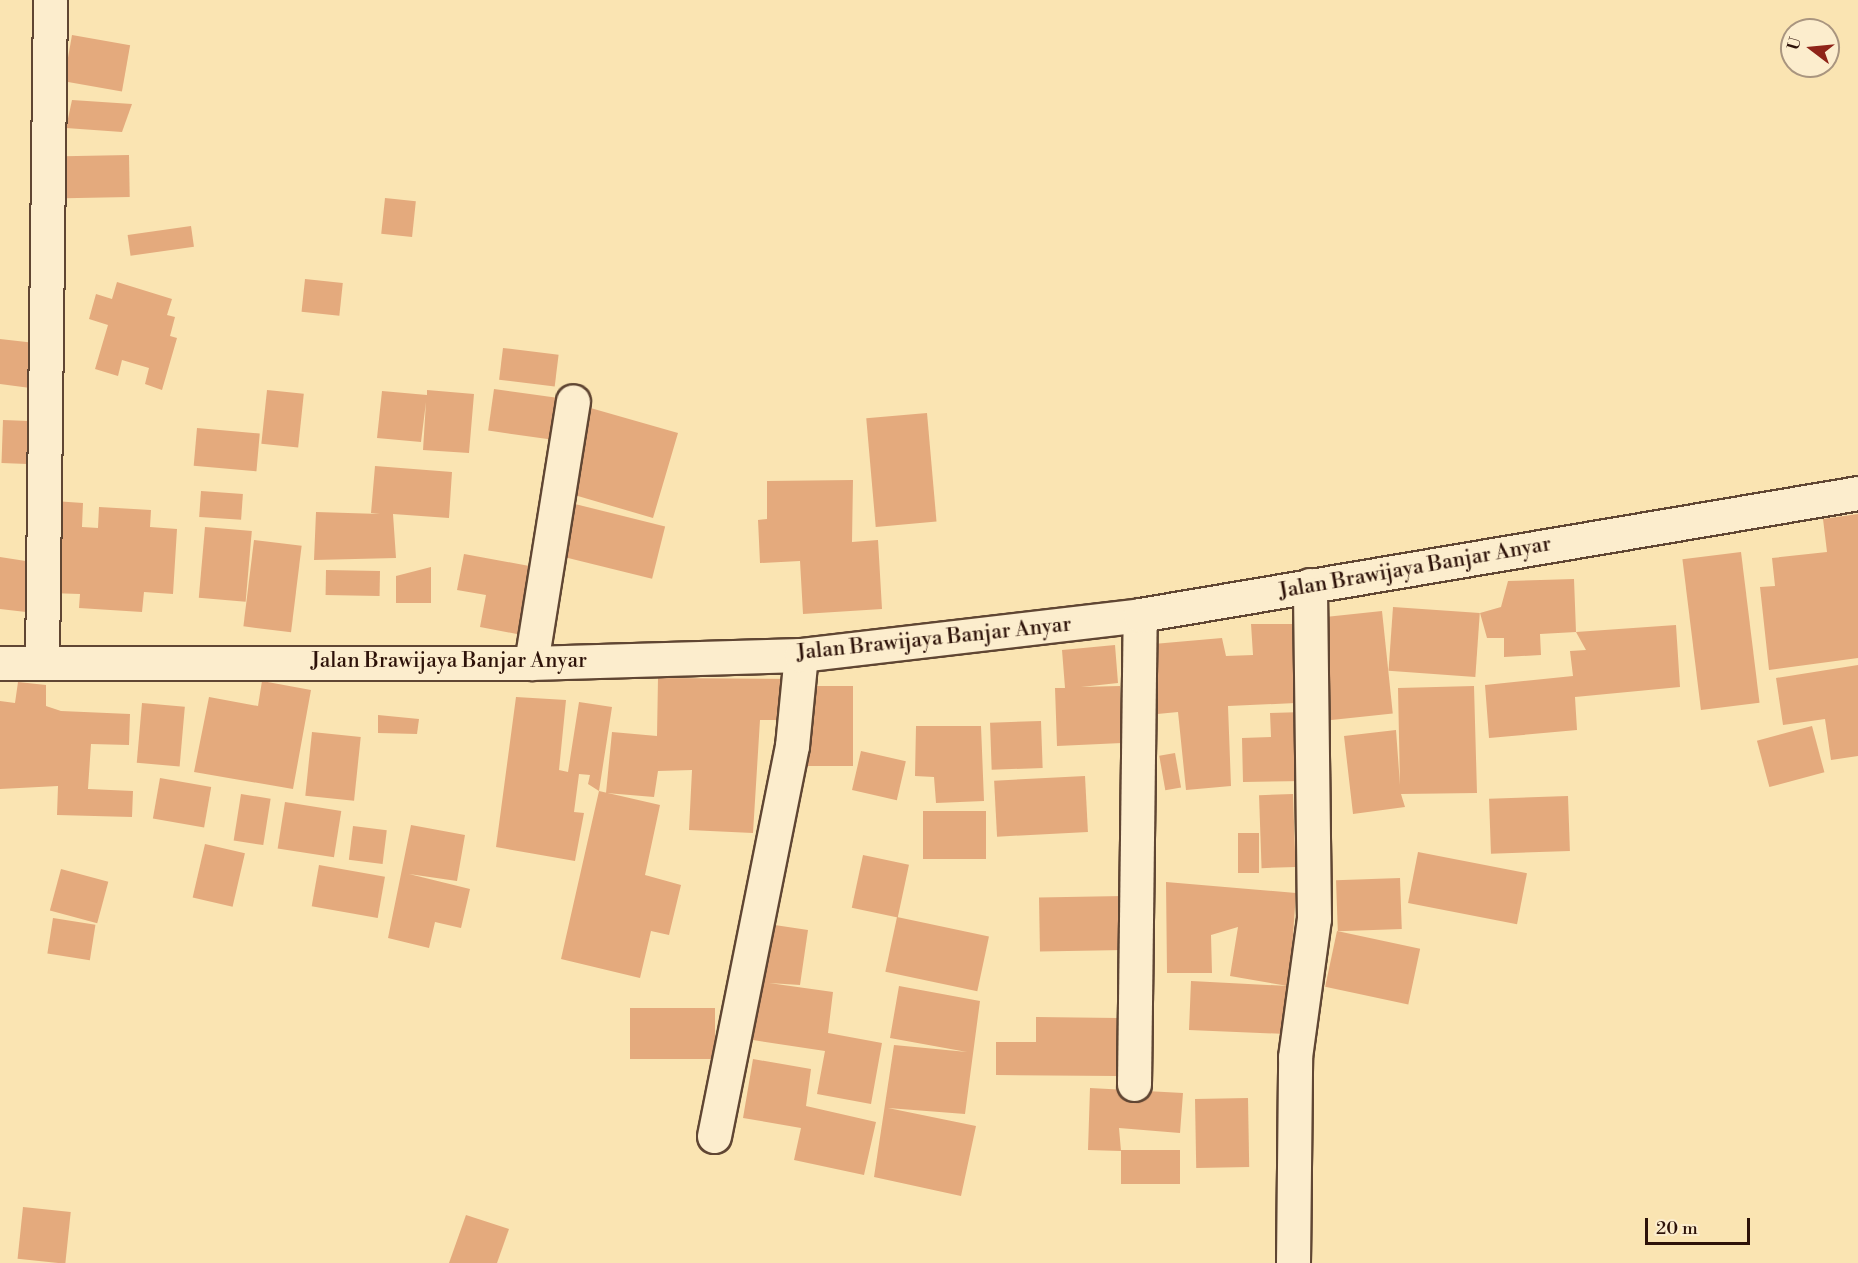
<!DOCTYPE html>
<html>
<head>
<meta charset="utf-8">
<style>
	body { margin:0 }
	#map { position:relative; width:1858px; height:1263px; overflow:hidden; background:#fae4b2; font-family:"Libre Bodoni",serif }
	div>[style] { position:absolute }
	.building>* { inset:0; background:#e4aa7d; transform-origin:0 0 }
	.roads { filter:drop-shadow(2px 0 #604633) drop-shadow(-2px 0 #604633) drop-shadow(0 2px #604633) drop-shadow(0 -2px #604633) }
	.street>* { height:33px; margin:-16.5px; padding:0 16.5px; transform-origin:16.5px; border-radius:16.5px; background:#fcedcd }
	.secondary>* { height:33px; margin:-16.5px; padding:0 16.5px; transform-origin:16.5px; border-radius:16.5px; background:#fcedcd }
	span { translate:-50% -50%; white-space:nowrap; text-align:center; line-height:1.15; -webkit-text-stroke:4.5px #fcedcd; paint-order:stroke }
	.street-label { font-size:21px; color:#2d1209 }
	.north { position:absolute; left:1780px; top:18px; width:60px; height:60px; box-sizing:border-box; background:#fcedcd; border:2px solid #a9957f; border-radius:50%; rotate:286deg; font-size:16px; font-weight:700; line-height:24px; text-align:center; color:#2d1209 }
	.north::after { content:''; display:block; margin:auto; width:21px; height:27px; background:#8f2418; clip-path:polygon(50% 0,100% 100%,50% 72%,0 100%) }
	.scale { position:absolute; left:1645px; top:1218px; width:105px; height:27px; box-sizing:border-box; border:3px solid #2d1209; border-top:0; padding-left:8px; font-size:18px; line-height:21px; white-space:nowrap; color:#2d1209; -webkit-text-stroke:4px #fcedcd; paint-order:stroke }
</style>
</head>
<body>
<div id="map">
	<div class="building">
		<div style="left:72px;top:35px;width:59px;height:47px;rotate:10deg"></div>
		<div style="clip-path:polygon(72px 100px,132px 104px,122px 132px,66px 128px)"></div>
		<div style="left:129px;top:155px;width:42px;height:65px;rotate:89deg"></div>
		<div style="left:385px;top:198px;width:31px;height:36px;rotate:6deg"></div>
		<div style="left:191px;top:226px;width:21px;height:64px;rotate:82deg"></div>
		<div style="left:305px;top:279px;width:38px;height:33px;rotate:6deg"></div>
		<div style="clip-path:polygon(117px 282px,172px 299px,167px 315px,175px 317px,170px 336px,177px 338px,162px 390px,145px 384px,149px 368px,122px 360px,118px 376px,95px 369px,108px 325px,89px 319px,96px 294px,112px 299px)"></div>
		<div style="clip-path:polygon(0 339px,44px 344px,38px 389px,0 384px)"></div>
		<div style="left:503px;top:348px;width:56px;height:32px;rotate:7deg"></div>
		<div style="left:494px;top:389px;width:69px;height:42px;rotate:8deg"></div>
		<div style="left:267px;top:390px;width:37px;height:54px;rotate:6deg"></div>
		<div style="clip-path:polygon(427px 390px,474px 394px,469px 453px,423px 450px,426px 402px,421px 442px,377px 438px,382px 391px,427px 395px)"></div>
		<div style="clip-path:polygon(580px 405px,678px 433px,653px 518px,571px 494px,579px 467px,564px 462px)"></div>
		<div style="left:927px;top:413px;width:109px;height:61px;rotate:85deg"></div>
		<div style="left:3px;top:420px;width:26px;height:43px;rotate:2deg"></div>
		<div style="left:197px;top:428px;width:63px;height:38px;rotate:5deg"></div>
		<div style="clip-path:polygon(375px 466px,452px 472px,449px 518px,393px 514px,396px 558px,314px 560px,316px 512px,380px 514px,371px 513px)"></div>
		<div style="clip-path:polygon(853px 480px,852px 542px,878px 540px,882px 609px,803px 614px,800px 561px,760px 563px,758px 520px,767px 519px,767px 481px)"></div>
		<div style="left:201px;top:491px;width:42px;height:26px;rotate:4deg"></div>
		<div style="clip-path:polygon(54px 501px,83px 503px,82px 527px,98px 528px,99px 507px,151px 510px,150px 527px,177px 529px,173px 594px,144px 592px,142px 612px,79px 608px,80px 594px,49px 593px)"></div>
		<div style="left:571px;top:503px;width:97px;height:54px;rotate:14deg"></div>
		<div style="clip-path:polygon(1858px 514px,1858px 658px,1769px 670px,1760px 587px,1775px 586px,1772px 558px,1827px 552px,1823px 519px)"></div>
		<div style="left:205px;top:527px;width:47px;height:71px;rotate:5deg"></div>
		<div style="left:254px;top:540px;width:48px;height:87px;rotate:7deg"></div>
		<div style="left:1741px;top:552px;width:152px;height:59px;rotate:83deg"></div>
		<div style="clip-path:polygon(464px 554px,540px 568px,527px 636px,480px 627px,486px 595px,457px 590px)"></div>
		<div style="clip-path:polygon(0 557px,32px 562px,26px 612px,0 609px)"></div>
		<div style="clip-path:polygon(431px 567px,431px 603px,396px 603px,396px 576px)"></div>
		<div style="left:326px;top:570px;width:54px;height:25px;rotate:1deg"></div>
		<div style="clip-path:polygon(1574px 579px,1576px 632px,1540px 634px,1541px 655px,1504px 657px,1504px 638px,1487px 638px,1480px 613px,1501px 607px,1508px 581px)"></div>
		<div style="left:1393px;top:607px;width:87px;height:64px;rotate:4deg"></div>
		<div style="left:1382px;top:611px;width:103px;height:64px;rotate:84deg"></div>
		<div style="clip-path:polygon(1251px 624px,1294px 624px,1296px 703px,1228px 706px,1231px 786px,1186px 790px,1178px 712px,1147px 715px,1142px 645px,1222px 638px,1226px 656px,1253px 655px)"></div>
		<div style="clip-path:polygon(1676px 625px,1680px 687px,1575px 697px,1577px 730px,1489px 738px,1485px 685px,1573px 676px,1570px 651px,1586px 650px,1576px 632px)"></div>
		<div style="clip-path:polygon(1115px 645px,1118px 683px,1081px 687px,1120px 686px,1122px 743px,1057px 746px,1055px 688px,1065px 688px,1062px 650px)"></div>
		<div style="clip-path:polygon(1858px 665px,1858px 756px,1831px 760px,1825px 719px,1783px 725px,1776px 678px)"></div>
		<div style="clip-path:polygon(658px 678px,797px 679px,787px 720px,760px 720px,753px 833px,689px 830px,692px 770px,658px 771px,654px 797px,606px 793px,612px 732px,657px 736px)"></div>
		<div style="clip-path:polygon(262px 681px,311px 690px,293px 789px,194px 772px,209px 697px,258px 706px)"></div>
		<div style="clip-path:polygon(18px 682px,46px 685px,46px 706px,61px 711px,130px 714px,129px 745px,91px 744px,88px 789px,133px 791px,132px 817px,57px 815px,58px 786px,0 789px,0 701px,15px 703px)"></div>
		<div style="left:853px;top:686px;width:80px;height:45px;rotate:90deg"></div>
		<div style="clip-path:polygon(1474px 686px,1477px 793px,1401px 794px,1405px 807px,1353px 814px,1344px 736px,1396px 730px,1400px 785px,1398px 688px)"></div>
		<div style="clip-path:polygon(516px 697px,566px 700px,559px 770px,568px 772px,579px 702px,612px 707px,599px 791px,660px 805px,645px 875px,681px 885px,669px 935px,651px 931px,640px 978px,561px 959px,599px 791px,588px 784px,590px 775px,579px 774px,574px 812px,584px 813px,575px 861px,496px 847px)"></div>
		<div style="left:142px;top:703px;width:43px;height:60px;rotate:5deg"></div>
		<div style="clip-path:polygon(1304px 712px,1305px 781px,1243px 782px,1242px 738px,1271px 737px,1270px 713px)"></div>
		<div style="clip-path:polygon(378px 715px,419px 719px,417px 734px,378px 733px)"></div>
		<div style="left:1041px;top:721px;width:47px;height:51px;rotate:88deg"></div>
		<div style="clip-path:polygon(916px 726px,981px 726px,984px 801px,936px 803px,934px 777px,915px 776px)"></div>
		<div style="left:1812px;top:726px;width:48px;height:57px;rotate:75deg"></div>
		<div style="left:312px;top:732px;width:49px;height:64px;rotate:6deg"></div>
		<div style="left:861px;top:751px;width:46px;height:40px;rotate:13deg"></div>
		<div style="left:1175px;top:753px;width:35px;height:16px;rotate:80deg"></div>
		<div style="left:1085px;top:776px;width:56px;height:91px;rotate:87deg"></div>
		<div style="left:160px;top:778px;width:52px;height:41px;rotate:10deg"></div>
		<div style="left:241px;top:794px;width:30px;height:47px;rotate:9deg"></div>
		<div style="left:1293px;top:794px;width:73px;height:34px;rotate:88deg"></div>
		<div style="left:1568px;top:796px;width:55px;height:79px;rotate:88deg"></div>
		<div style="left:285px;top:802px;width:57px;height:47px;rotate:9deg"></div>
		<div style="left:923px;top:811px;width:63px;height:48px"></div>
		<div style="clip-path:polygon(411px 825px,465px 835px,457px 881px,409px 874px,470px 889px,461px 928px,435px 922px,429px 948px,388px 938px)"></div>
		<div style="left:353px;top:826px;width:34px;height:34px;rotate:7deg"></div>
		<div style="left:1238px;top:833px;width:21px;height:40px"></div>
		<div style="left:205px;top:844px;width:41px;height:55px;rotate:13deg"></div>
		<div style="left:1418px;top:852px;width:111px;height:52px;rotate:11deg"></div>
		<div style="left:863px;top:855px;width:47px;height:54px;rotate:12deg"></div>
		<div style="left:319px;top:865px;width:67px;height:42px;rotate:10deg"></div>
		<div style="left:61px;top:869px;width:49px;height:43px;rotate:15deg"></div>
		<div style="left:1400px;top:878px;width:51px;height:64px;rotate:88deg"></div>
		<div style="clip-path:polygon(1166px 882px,1296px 893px,1286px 1034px,1189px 1030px,1191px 981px,1288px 986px,1230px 976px,1238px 927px,1211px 935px,1212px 973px,1167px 973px)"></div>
		<div style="left:1123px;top:896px;width:54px;height:84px;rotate:89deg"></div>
		<div style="left:897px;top:917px;width:94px;height:56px;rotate:12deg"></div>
		<div style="left:53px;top:918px;width:43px;height:36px;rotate:9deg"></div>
		<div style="clip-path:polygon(768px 924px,808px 930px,800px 985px,769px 983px,833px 992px,828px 1033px,882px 1043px,871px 1104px,817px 1094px,825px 1051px,753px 1040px)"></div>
		<div style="left:1337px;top:931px;width:85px;height:57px;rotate:12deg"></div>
		<div style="clip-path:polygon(899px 986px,980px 1001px,965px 1114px,888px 1108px,976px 1126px,961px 1196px,874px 1177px,894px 1045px,967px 1052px,890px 1038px)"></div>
		<div style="left:630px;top:1008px;width:85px;height:51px"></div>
		<div style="clip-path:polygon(1036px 1017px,1118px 1018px,1117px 1076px,996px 1075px,996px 1042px,1036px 1042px)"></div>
		<div style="clip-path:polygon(753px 1059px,811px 1069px,806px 1106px,876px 1122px,864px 1175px,794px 1160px,801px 1128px,743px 1118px)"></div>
		<div style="clip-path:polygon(1090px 1088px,1183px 1093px,1180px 1133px,1119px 1128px,1121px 1151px,1088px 1150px)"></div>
		<div style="left:1248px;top:1098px;width:69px;height:53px;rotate:89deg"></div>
		<div style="left:1180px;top:1150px;width:34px;height:59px;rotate:90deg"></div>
		<div style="left:23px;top:1207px;width:48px;height:52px;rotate:6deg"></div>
		<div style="clip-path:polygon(466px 1215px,509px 1229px,497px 1263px,449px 1263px)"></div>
	</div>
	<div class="roads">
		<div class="street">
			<div style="left:42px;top:662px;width:662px;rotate:-89.31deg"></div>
			<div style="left:531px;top:663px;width:265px;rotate:-80.9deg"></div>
			<div style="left:1134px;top:1084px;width:469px;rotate:-89.3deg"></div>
			<div style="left:714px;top:1136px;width:398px;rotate:-78.7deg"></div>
			<div style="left:792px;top:746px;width:91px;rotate:-84.4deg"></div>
			<div style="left:1293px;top:1263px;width:206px;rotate:-89.4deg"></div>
			<div style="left:1295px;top:1057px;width:139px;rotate:-82.2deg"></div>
			<div style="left:1314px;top:919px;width:334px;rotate:-90.7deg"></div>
		</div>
		<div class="secondary">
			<div style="left:0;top:663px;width:531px"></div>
			<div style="left:531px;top:663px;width:270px;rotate:-1.7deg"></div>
			<div style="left:801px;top:655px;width:341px;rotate:-6.7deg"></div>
			<div style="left:1140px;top:615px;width:728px;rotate:-9.64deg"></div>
		</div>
	</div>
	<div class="street-label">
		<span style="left:1415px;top:568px;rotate:-10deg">Jalan Brawijaya Banjar Anyar</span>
		<span style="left:934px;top:639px;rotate:-6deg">Jalan Brawijaya Banjar Anyar</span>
		<span style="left:449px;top:661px">Jalan Brawijaya Banjar Anyar</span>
	</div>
	<div class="north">U</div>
	<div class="scale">20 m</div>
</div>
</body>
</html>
